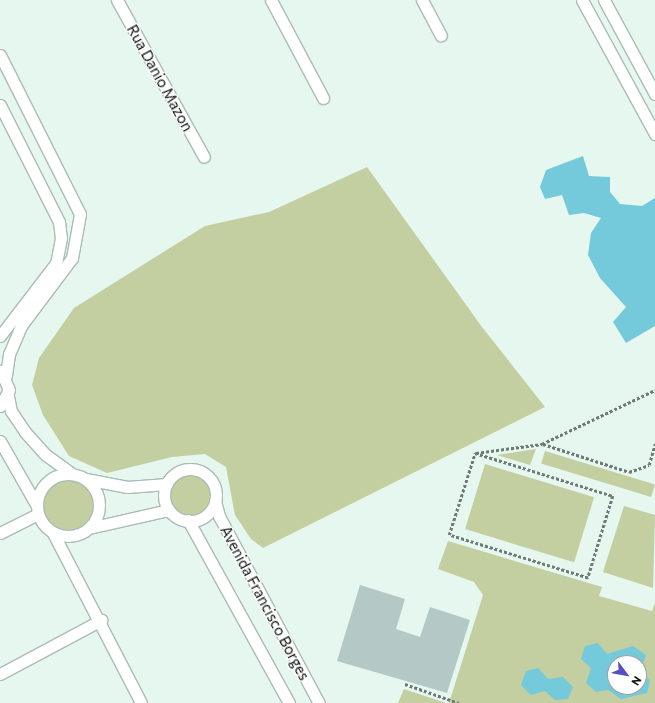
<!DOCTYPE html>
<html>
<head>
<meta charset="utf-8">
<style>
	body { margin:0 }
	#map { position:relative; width:655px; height:703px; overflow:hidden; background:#e5f7ee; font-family:Commissioner,sans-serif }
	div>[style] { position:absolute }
	.green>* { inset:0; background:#c3cea1; transform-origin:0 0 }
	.round { border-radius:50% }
	.water>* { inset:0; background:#74cadb }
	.building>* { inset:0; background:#b4c8c6 }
	.path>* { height:2.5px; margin-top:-1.25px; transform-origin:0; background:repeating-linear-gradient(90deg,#6f7a75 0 3px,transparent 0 5px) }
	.roads { filter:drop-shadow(1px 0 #abbcb4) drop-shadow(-1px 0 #abbcb4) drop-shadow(0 1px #abbcb4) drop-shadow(0 -1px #abbcb4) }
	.minor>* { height:11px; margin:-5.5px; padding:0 5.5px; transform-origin:5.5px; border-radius:5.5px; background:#fff }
	.minor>.ring { margin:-5.5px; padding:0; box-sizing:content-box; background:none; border:11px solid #fff; border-radius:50% }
	span { translate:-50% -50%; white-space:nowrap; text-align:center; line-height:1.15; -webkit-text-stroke:3px #fff; paint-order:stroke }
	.street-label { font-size:15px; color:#0e1411 }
	.north { position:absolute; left:607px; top:655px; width:40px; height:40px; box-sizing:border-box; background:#fff; border:1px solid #9fa1a0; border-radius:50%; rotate:122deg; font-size:11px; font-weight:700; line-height:16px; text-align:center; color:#0e1411 }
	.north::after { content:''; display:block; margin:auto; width:14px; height:18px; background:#554ec5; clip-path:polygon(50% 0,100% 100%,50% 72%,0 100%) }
</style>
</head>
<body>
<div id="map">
	<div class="green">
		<div style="clip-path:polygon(367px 167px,482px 327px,545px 407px,263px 548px,251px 539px,235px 515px,226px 467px,205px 454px,172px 457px,107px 473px,69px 456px,43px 415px,32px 385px,39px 358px,74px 308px,205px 226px,269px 212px)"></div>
		<div style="clip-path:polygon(536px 449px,530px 465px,497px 455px)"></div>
		<div style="left:545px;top:451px;width:115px;height:13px;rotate:17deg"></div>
		<div style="left:485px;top:464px;width:114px;height:68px;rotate:17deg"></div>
		<div class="round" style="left:170px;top:475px;width:40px;height:40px"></div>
		<div class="round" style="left:43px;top:480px;width:50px;height:50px"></div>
		<div style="clip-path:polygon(624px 506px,655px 515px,653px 588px,603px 572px)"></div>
		<div style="clip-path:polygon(evenodd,448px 541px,602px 587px,599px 596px,652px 611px,655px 603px,655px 703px,449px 703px,483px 595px,474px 582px,438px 569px,448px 541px,615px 663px,639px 663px,639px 687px,615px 687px,615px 663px)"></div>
		<div style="clip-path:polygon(404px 689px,446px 703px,398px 703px)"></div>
	</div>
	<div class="water">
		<div style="clip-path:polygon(583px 156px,589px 176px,610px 177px,610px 192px,620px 204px,642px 206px,655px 198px,655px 326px,626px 343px,613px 322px,626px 307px,600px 278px,588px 255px,591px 233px,601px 218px,584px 213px,569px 215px,562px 195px,545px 199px,540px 187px,546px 170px)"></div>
		<div style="clip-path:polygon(evenodd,598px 643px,607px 654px,633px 646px,646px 655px,641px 669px,650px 681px,647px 693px,621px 699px,608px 690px,596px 692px,586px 683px,591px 668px,581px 659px,585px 646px,598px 643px,615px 663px,639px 663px,639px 687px,615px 687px,615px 663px)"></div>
		<div style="clip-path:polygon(538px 668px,548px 679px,563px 677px,573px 687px,568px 699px,555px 700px,545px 691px,531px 695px,521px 685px,526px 671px)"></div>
	</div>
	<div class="building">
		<div style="clip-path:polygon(360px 585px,405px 599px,396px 629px,420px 637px,430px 607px,470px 620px,447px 693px,337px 661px)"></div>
	</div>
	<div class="path">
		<div style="left:543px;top:444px;width:90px;rotate:18deg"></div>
		<div style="left:629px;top:472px;width:21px;rotate:-19deg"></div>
		<div style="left:649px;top:465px;width:22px;rotate:-74deg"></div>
		<div style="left:475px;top:453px;width:145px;rotate:17.3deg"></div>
		<div style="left:613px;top:496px;width:86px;rotate:107deg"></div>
		<div style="left:588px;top:578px;width:145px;rotate:-162.8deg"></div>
		<div style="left:449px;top:535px;width:86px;rotate:-72.4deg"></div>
		<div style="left:476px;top:453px;width:67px;rotate:-7.8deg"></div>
		<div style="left:542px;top:444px;width:125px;rotate:-25.5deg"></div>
		<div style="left:405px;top:684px;width:57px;rotate:19.4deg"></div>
	</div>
	<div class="roads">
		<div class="minor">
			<div style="left:117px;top:0;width:179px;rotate:61deg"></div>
			<div style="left:271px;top:0;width:111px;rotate:62deg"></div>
			<div style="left:422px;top:0;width:40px;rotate:62deg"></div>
			<div style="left:582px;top:0;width:153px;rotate:61.4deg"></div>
			<div style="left:604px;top:0;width:107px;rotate:61.5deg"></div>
			<div style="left:0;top:55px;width:178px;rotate:63.3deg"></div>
			<div style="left:80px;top:214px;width:45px;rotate:100.3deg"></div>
			<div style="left:72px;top:258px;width:85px;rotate:126.9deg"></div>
			<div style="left:21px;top:326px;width:30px;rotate:113deg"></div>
			<div style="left:9px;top:354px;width:22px;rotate:98deg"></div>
			<div style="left:0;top:105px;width:131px;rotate:63.2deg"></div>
			<div style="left:59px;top:222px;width:16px;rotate:83deg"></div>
			<div style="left:61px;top:238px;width:25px;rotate:101deg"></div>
			<div style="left:56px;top:263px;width:92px;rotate:127.5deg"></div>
			<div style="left:8px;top:396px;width:15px;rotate:79deg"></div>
			<div style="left:11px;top:411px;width:25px;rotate:56deg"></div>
			<div style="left:25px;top:432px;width:31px;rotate:48deg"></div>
			<div style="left:46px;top:455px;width:31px;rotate:36deg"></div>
			<div style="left:0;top:406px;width:18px;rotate:-61deg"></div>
			<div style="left:9px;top:390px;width:21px;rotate:-113deg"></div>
			<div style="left:0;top:441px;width:73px;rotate:60.3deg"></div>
			<div class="ring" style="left:164px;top:469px;width:41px;height:41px"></div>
			<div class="ring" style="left:37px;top:474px;width:51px;height:51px"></div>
			<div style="left:86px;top:479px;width:42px;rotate:11deg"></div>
			<div style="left:127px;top:487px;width:40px;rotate:-4.3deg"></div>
			<div style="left:215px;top:501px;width:16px;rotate:75deg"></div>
			<div style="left:219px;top:516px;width:212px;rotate:61.9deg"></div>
			<div style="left:188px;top:520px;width:209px;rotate:61.1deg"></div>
			<div style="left:89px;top:528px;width:82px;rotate:-12.7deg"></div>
			<div style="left:0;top:533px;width:42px;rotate:-26.6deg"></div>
			<div style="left:53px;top:533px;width:191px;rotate:62.6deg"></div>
			<div style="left:0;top:674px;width:115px;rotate:-28.1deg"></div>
		</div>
	</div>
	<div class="street-label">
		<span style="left:160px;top:78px;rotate:61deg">Rua Danio Mazon</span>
		<span style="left:265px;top:603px;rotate:62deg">Avenida Francisco Borges</span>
	</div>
	<div class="north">N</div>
</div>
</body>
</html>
